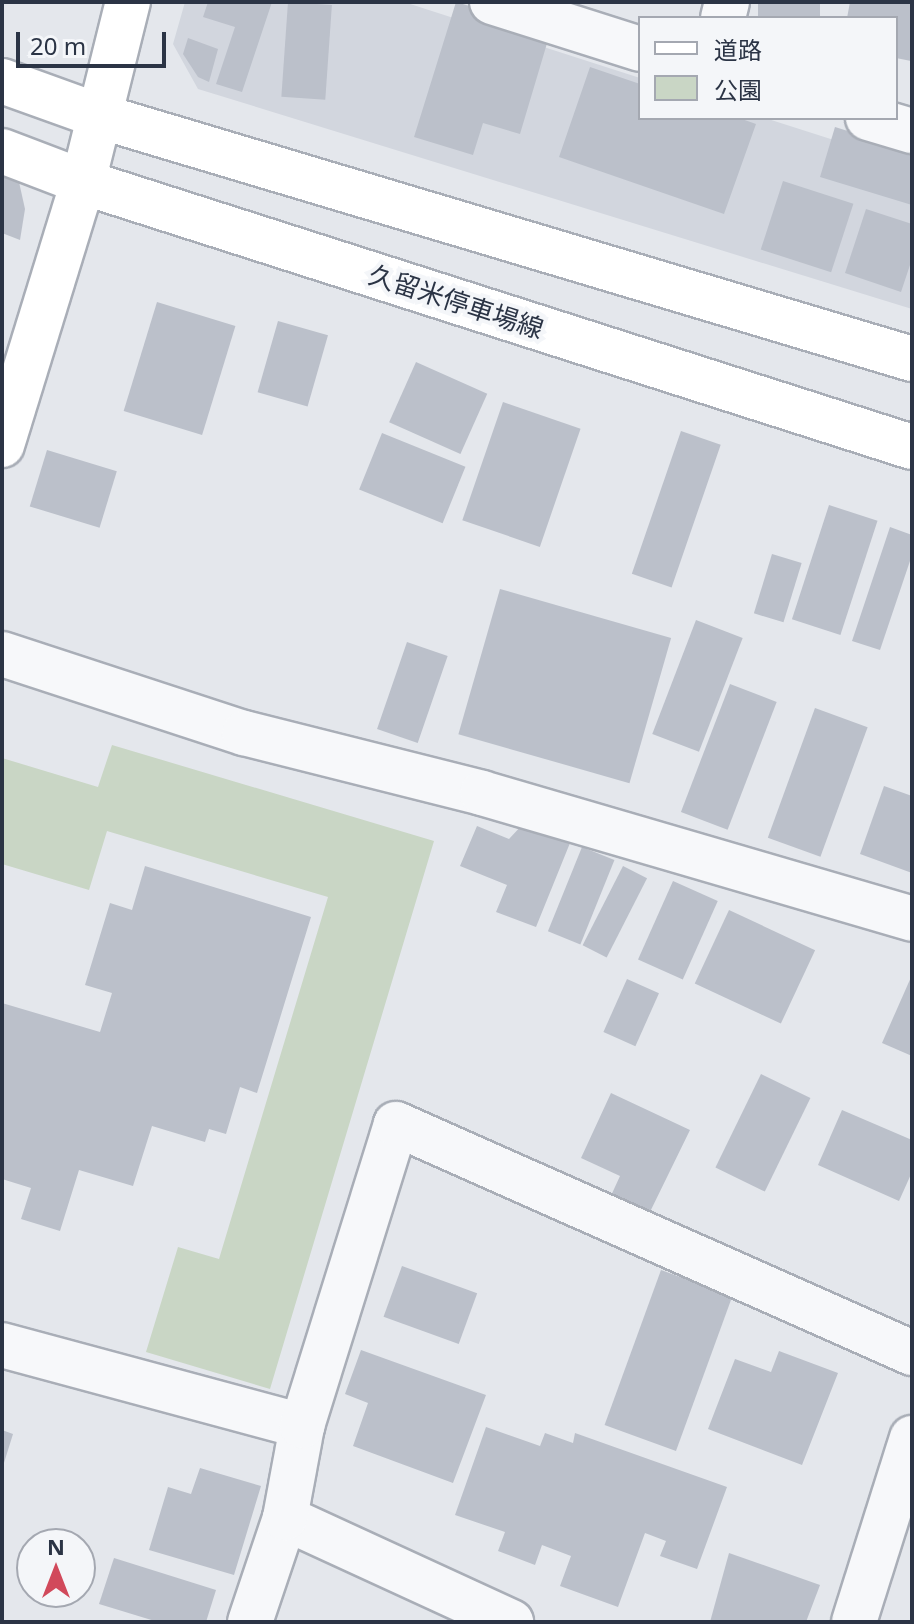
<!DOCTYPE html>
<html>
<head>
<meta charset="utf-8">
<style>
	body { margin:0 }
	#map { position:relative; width:914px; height:1624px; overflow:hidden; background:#e4e7ec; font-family:"Noto Sans","Noto Sans JP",sans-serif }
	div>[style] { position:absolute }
	.built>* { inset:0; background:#d2d6de }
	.green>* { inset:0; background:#c9d6c5 }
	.building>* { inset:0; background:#bbc0ca; transform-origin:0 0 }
	.roads { filter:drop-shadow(2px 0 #a9aeb7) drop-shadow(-2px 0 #a9aeb7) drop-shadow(0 2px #a9aeb7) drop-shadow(0 -2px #a9aeb7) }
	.street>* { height:44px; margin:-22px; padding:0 22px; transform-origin:22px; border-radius:22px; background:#f7f8fa }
	.secondary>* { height:44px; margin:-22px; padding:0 22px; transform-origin:22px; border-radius:22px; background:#fff }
	.primary>* { height:44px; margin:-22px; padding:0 22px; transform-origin:22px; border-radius:22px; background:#fff }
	span { translate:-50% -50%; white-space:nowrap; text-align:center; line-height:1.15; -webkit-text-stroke:8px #f4f6f9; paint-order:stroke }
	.street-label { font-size:26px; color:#2b3445 }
	.frame { position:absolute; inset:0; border:4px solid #2b3445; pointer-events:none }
	.legend { position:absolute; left:638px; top:16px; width:260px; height:104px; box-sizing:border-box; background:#f4f6f9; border:2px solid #a4a8b1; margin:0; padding:10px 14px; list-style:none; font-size:24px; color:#2b3445 }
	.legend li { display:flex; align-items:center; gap:16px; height:40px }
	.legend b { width:40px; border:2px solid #a4a8b1 }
	.north { position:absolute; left:16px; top:1528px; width:80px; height:80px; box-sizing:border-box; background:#f4f6f9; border:2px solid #a4a8b1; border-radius:50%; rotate:0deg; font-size:22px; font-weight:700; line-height:32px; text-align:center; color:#2b3445 }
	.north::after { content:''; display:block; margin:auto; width:28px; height:36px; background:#d1495b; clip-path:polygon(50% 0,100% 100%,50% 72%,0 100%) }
	.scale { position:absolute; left:16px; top:32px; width:150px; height:36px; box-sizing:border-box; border:4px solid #2b3445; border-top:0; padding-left:10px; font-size:24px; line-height:28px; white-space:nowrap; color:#2b3445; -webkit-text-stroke:6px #f4f6f9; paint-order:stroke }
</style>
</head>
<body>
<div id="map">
	<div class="built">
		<div style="clip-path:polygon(185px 2px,404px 2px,640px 78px,640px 118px,765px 118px,912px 165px,912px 309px,198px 89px,173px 44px)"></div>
	</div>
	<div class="green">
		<div style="clip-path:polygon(112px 745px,434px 841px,270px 1389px,146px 1352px,178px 1247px,219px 1259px,328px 897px,107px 831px,89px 890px,2px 864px,2px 758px,98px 787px)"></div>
	</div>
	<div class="building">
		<div style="clip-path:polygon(208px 2px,272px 2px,242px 92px,216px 84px,235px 27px,203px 17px)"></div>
		<div style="left:288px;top:2px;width:44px;height:95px;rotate:4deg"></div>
		<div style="clip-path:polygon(456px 2px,551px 30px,520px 134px,483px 123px,473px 155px,414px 137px)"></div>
		<div style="left:758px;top:2px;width:62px;height:16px"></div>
		<div style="clip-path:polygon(850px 2px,912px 2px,911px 61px,896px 58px,896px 18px,847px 18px)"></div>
		<div style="clip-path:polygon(188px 38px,218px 49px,209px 82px,198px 77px,183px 54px)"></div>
		<div style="clip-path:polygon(590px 67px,640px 84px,640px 118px,739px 118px,756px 124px,724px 214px,559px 157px)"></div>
		<div style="clip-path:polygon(835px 127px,912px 151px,912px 205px,820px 177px)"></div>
		<div style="clip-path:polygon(2px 175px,19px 182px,25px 209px,20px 240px,2px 233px)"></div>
		<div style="left:783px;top:181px;width:74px;height:72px;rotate:18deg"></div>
		<div style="clip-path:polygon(866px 209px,912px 224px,912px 259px,901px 292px,845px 273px)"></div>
		<div style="left:157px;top:302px;width:82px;height:114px;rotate:17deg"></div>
		<div style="left:278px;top:321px;width:52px;height:74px;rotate:16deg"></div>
		<div style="left:416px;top:362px;width:78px;height:66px;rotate:24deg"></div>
		<div style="left:503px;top:402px;width:82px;height:125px;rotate:19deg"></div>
		<div style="left:681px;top:431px;width:42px;height:151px;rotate:19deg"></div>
		<div style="left:382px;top:433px;width:90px;height:61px;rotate:22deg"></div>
		<div style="left:47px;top:450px;width:73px;height:59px;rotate:17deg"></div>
		<div style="left:829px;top:505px;width:51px;height:120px;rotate:18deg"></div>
		<div style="clip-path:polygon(890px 527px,912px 535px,912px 555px,880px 650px,852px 641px)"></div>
		<div style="left:772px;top:554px;width:31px;height:62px;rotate:17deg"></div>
		<div style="left:500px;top:589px;width:178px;height:151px;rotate:16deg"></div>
		<div style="left:696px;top:620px;width:50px;height:122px;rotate:21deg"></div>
		<div style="left:407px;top:642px;width:43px;height:92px;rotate:19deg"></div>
		<div style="left:730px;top:684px;width:50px;height:137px;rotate:21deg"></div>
		<div style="left:815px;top:708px;width:56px;height:138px;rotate:20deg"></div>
		<div style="clip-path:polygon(884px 786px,912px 796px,912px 873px,860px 854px)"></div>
		<div style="clip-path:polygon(523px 824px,570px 843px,536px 927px,496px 912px,507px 885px,460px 866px,477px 826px,509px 839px)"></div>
		<div style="left:582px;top:847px;width:35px;height:91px;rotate:22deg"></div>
		<div style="clip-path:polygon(145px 866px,311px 917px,257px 1093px,240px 1087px,226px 1134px,209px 1129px,205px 1142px,152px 1126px,133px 1186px,79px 1170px,60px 1231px,21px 1219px,31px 1188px,2px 1179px,2px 1003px,100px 1032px,112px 993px,85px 985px,110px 903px,132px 910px)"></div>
		<div style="left:623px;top:866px;width:27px;height:89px;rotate:27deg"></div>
		<div style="left:673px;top:881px;width:49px;height:86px;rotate:24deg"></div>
		<div style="left:729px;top:910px;width:95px;height:81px;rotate:25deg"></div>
		<div style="clip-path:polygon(912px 975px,912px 1056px,882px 1043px)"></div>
		<div style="left:627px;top:979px;width:35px;height:58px;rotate:24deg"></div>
		<div style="left:761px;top:1074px;width:55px;height:104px;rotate:26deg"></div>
		<div style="clip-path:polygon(611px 1093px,690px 1130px,647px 1218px,609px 1200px,620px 1176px,581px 1158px)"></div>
		<div style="clip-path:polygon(842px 1110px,912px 1140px,912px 1172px,899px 1201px,818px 1165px)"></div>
		<div style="left:402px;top:1266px;width:80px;height:54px;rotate:20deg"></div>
		<div style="left:661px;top:1270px;width:76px;height:165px;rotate:20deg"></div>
		<div style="clip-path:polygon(361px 1350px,486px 1395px,453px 1483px,353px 1446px,368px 1403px,345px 1394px)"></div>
		<div style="clip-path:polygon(779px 1351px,838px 1373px,802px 1465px,708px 1429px,735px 1359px,771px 1372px)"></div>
		<div style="clip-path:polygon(486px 1427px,540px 1446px,545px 1433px,573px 1443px,575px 1433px,727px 1487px,697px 1569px,660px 1556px,666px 1541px,645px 1533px,618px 1607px,560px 1586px,571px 1556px,542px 1545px,535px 1565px,498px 1551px,505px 1532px,455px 1515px)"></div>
		<div style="clip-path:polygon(2px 1430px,13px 1434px,3px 1466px,2px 1466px)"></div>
		<div style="clip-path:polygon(200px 1468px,261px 1486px,234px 1575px,149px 1550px,168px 1487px,191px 1494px)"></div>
		<div style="clip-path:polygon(729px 1553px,820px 1585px,806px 1622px,710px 1622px)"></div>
		<div style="clip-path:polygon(114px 1558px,216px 1590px,206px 1622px,158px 1622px,99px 1604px)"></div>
	</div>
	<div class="roads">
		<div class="street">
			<div style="left:492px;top:2px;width:155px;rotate:17.6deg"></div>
			<div style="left:723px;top:18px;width:16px;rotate:-76deg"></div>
			<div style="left:868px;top:118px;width:46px;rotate:16.5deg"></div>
			<div style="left:2px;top:654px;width:255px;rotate:18.1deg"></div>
			<div style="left:244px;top:733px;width:245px;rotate:14.1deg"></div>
			<div style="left:482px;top:793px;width:448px;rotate:16.3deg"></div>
			<div style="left:2px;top:1345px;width:311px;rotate:15.1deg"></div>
			<div style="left:285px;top:1518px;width:249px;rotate:24.7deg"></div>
			<div style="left:250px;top:1622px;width:110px;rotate:-71.4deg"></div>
			<div style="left:285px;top:1518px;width:94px;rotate:-79.5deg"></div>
			<div style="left:302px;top:1426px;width:316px;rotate:-72.7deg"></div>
			<div style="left:396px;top:1124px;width:565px;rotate:23.93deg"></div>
			<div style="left:854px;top:1622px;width:193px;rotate:-72.5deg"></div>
		</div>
		<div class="secondary">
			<div style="left:2px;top:445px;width:275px;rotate:-72.9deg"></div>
			<div style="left:83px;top:182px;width:186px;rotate:-76deg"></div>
		</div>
		<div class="primary">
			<div style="left:2px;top:81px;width:103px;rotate:19.8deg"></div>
			<div style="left:99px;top:116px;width:849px;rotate:16.64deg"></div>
			<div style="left:2px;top:151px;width:87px;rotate:20.9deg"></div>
			<div style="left:83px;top:182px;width:870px;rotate:17.73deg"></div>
		</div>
	</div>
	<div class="street-label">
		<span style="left:456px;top:302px;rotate:18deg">久留米停車場線</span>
	</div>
	<div class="frame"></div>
	<ul class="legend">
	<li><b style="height:10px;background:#fff"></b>道路</li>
	<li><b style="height:22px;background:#c9d6c5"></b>公園</li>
	</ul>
	<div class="north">N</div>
	<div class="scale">20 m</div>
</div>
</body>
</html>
